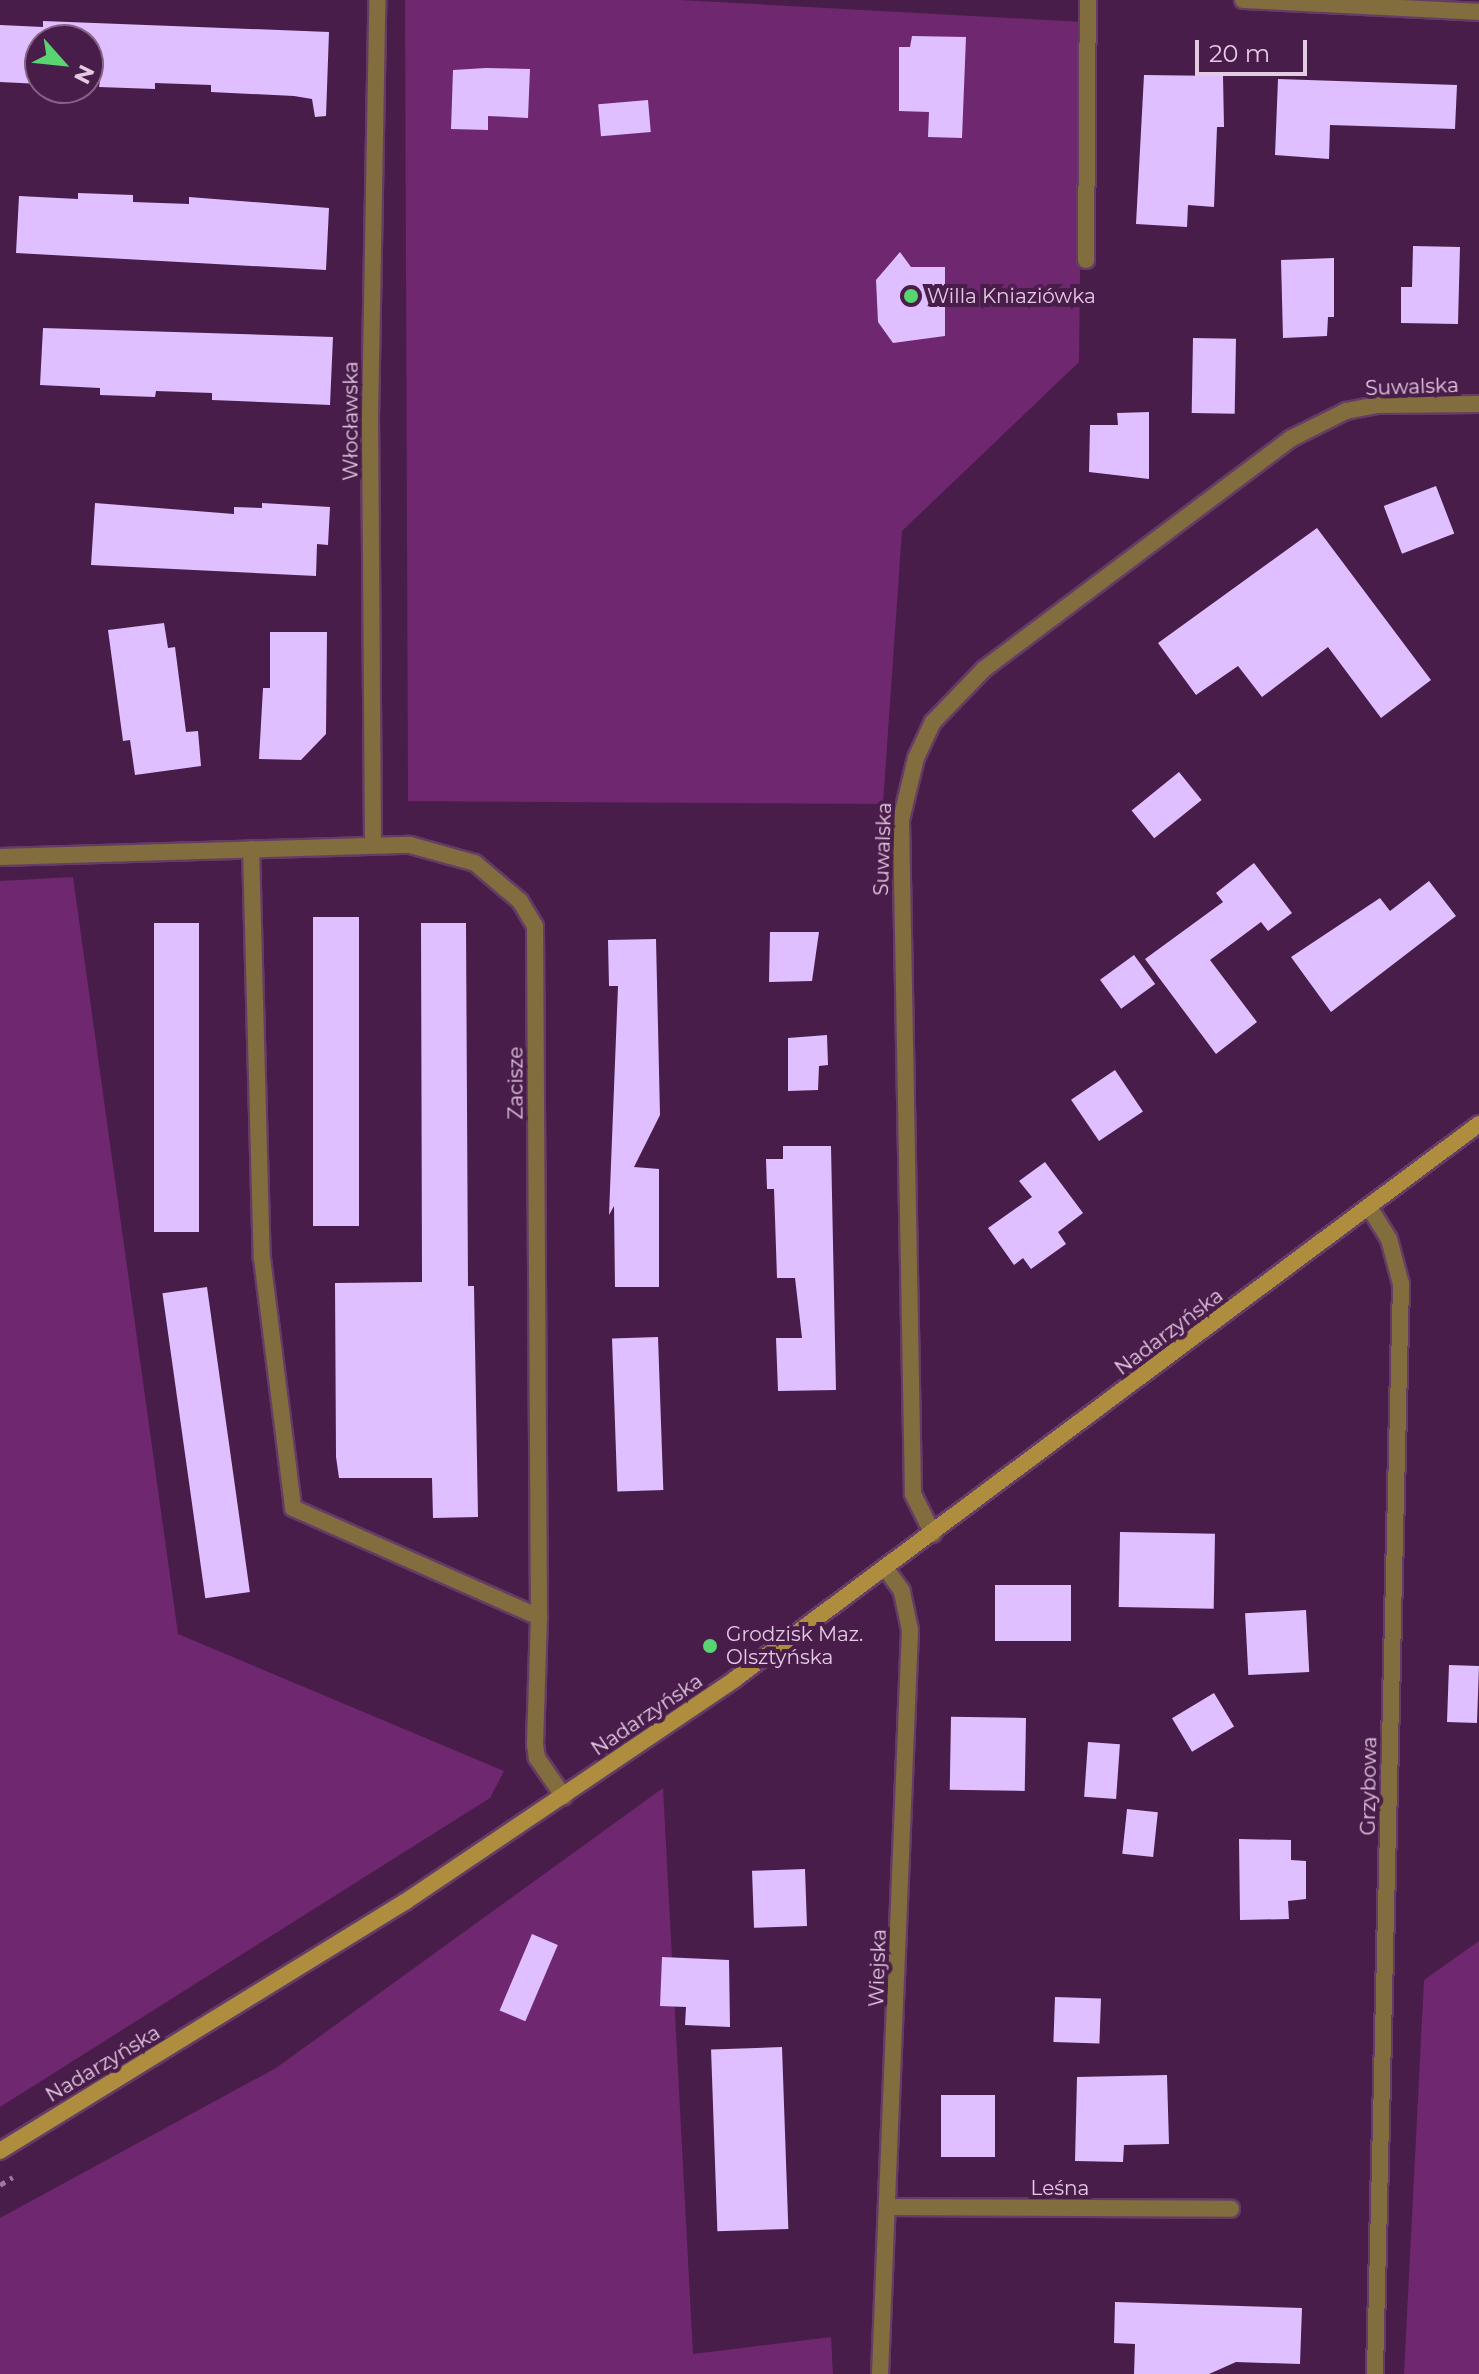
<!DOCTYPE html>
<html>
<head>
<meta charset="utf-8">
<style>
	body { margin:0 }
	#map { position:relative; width:1479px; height:2374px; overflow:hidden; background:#491d49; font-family:Montserrat,sans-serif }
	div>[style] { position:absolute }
	.green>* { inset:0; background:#6f276f }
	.building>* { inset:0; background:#dfbfff; transform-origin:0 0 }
	.path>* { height:5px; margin-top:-2.5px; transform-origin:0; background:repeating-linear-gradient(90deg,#9c799b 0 6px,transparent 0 12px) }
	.roads { filter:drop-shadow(2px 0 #653c65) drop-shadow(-2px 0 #653c65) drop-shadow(0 2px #653c65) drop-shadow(0 -2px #653c65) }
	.lane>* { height:16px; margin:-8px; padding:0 8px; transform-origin:8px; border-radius:8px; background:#816d3e }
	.street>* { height:16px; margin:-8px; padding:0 8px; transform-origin:8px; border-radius:8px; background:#816d3e }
	.secondary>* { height:16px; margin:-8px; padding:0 8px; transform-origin:8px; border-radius:8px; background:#ae8e3e }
	.dots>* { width:22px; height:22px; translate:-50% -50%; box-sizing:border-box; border:4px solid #491d49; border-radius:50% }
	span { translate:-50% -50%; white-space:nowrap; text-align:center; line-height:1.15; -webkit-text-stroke:8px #491d49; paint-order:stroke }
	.poi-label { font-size:20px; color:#e5cae4 }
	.left { translate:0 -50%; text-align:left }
	.street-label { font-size:20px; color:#e5cae4 }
	.north { position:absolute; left:24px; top:24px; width:80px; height:80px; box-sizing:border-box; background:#491d49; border:2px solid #876287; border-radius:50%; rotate:117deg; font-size:22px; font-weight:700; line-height:32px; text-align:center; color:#e5cae4 }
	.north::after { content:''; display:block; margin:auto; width:28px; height:36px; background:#58d570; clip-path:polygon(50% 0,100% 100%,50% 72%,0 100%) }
	.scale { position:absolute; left:1195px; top:40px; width:112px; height:36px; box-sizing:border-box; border:4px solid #e5cae4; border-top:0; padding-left:10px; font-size:24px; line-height:28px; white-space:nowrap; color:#e5cae4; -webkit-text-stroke:6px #491d49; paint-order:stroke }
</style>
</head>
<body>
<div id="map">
	<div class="green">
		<div style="clip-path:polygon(405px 0,681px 0,1083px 22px,1079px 362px,902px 531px,883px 804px,408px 801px)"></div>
		<div style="clip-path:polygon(73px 877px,178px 1634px,504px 1771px,490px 1798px,0 2107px,0 881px)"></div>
		<div style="clip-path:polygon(663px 1788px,693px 2354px,831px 2337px,833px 2374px,0 2374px,0 2218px,276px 2068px)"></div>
		<div style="clip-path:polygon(1479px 1941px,1479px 2374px,1404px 2374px,1424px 1980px)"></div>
	</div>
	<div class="building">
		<div style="clip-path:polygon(43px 21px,329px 32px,326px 116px,315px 117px,312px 99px,294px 96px,211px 92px,211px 85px,155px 83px,155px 89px,99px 87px,100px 80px,88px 80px,88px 40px,40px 40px,40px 84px,0 82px,0 25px,43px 27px)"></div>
		<div style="clip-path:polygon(912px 36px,966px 37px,962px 138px,928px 137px,929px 112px,899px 111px,899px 47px,910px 47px)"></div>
		<div style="clip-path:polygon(486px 68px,530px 69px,528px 118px,488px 116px,488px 130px,451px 129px,453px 70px)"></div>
		<div style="clip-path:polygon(1144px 75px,1223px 76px,1224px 127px,1217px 127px,1214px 207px,1188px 205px,1187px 227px,1136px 224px)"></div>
		<div style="clip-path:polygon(1278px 79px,1457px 85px,1455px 129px,1330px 125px,1329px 159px,1275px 155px)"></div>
		<div style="left:648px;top:100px;width:32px;height:50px;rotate:85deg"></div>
		<div style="clip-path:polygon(78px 193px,133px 195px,133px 202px,189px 204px,189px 197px,329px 208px,326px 270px,16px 253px,19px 196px,78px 199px)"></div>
		<div style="clip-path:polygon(1413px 246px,1460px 247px,1458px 324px,1401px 323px,1401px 287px,1412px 287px)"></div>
		<div style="clip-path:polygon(900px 252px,911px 267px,945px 267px,945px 336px,893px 343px,878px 322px,876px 280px)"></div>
		<div style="clip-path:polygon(1334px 258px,1334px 317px,1328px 317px,1327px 336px,1283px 338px,1281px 260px)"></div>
		<div style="clip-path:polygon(43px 328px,333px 337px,330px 405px,212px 400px,212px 393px,156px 391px,155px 397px,100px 395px,100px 388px,40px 385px)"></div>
		<div style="left:1193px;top:338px;width:43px;height:75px;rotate:1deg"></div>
		<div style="clip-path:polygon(1149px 412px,1149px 479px,1089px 472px,1090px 425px,1118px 425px,1117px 413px)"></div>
		<div style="left:1436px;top:486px;width:51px;height:56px;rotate:69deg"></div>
		<div style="clip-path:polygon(95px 503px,234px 514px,234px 507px,262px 508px,262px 503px,330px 507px,328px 545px,317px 544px,316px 576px,91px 565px)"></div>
		<div style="clip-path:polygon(1317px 528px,1431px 680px,1381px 718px,1328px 647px,1262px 697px,1238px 666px,1196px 695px,1158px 643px)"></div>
		<div style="clip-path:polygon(164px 623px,168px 648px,175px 647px,186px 732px,198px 731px,201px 766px,135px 775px,130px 740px,123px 741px,108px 630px)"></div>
		<div style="clip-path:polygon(270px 632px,327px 632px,326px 734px,301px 760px,259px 759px,263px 688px,270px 688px)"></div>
		<div style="left:1179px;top:772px;width:36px;height:61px;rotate:51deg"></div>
		<div style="clip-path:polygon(1254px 863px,1292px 913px,1268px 931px,1261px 922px,1210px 960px,1257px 1022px,1216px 1054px,1145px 959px,1223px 902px,1216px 893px)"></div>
		<div style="clip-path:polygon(1429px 881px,1456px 916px,1331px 1012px,1291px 957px,1380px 898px,1390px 911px)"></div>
		<div style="left:313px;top:917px;width:46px;height:309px"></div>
		<div style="left:154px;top:923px;width:45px;height:309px"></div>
		<div style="clip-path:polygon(421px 923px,466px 923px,468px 1286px,474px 1286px,478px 1517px,433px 1518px,432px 1478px,339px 1478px,336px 1457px,335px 1283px,422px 1282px)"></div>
		<div style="clip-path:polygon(770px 932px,819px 932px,812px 981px,769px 982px)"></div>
		<div style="clip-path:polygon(656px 939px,660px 1115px,634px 1167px,659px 1169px,659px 1287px,615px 1287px,614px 1206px,609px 1215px,618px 986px,609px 986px,608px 940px)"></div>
		<div style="left:1134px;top:955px;width:36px;height:42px;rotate:54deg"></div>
		<div style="clip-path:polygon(827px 1035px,828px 1065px,819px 1066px,818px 1090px,788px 1091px,788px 1038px)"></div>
		<div style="left:1115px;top:1070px;width:50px;height:53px;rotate:56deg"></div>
		<div style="clip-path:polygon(783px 1146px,831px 1146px,836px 1390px,778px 1391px,776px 1338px,802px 1338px,795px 1278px,777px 1278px,774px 1189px,767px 1189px,766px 1159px,783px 1159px)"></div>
		<div style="clip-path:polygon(1045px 1162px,1083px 1213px,1058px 1232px,1066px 1244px,1031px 1269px,1023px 1258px,1014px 1265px,988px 1228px,1032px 1197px,1019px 1181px)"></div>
		<div style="left:207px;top:1287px;width:308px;height:45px;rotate:82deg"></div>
		<div style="left:658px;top:1337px;width:153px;height:46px;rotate:88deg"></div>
		<div style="left:1120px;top:1532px;width:95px;height:75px;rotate:1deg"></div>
		<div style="left:995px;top:1585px;width:76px;height:56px"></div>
		<div style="left:1306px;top:1610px;width:62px;height:61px;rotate:87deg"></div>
		<div style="left:1449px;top:1665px;width:30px;height:57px;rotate:2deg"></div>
		<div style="left:1214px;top:1693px;width:39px;height:49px;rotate:59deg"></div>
		<div style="left:1026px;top:1718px;width:73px;height:75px;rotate:91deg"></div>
		<div style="left:1088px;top:1742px;width:32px;height:55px;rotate:4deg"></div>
		<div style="left:1127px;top:1809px;width:31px;height:45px;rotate:6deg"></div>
		<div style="clip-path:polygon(1239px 1839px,1291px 1840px,1291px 1860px,1306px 1861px,1306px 1899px,1288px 1901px,1289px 1919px,1240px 1920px)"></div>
		<div style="left:805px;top:1869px;width:57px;height:53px;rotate:88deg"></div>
		<div style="left:532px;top:1934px;width:28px;height:83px;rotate:23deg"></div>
		<div style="clip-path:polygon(662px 1957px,729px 1960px,730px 2027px,685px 2025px,686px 2007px,660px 2006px)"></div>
		<div style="left:1055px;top:1997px;width:46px;height:45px;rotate:2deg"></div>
		<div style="left:782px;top:2047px;width:182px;height:71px;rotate:88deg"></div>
		<div style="clip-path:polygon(1167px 2075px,1169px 2144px,1124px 2145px,1123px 2162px,1075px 2161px,1077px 2077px)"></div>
		<div style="left:941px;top:2095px;width:54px;height:62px"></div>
		<div style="clip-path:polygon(1115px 2302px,1302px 2308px,1300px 2364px,1236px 2362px,1209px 2374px,1134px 2374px,1135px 2344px,1114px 2343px)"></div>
	</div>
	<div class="path">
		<div style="left:0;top:2185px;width:15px;rotate:-32deg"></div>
	</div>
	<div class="roads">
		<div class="lane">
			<div style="left:1086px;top:260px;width:260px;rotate:-89.6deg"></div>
			<div style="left:251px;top:849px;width:409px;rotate:88.5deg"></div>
			<div style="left:262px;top:1258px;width:252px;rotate:82.9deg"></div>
			<div style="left:293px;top:1508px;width:269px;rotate:23.9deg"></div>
		</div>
		<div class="street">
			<div style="left:1243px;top:0;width:236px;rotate:2.9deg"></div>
			<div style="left:373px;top:842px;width:421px;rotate:-90.4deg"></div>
			<div style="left:370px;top:421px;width:421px;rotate:-89deg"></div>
			<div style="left:0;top:857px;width:410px;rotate:-1.7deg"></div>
			<div style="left:410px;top:845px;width:67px;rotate:15.5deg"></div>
			<div style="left:475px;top:863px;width:59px;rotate:40.2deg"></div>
			<div style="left:520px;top:901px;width:29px;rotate:59deg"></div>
			<div style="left:535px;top:926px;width:691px;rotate:89.67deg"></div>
			<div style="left:539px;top:1617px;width:127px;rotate:91.8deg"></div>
			<div style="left:535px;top:1744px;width:14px;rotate:82deg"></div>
			<div style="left:537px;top:1758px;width:47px;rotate:55.3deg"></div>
			<div style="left:1369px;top:1207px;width:38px;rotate:58deg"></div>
			<div style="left:1389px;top:1239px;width:47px;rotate:75.1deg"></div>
			<div style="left:1401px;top:1284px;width:1090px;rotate:91.37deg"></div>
			<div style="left:933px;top:1534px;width:45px;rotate:-116.6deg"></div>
			<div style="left:913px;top:1494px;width:674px;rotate:-91.02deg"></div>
			<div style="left:901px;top:820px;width:64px;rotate:-76.4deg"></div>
			<div style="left:916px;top:758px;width:40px;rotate:-65deg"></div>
			<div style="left:933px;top:722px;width:74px;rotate:-46.1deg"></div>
			<div style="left:984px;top:669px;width:383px;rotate:-36.9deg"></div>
			<div style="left:1290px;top:439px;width:63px;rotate:-26.6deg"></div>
			<div style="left:1346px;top:411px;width:31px;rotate:-11deg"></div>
			<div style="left:1376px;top:405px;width:103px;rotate:-0.6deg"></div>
			<div style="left:889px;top:2207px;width:342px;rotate:0.3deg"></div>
			<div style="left:880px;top:2374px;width:745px;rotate:-87.69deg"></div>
			<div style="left:910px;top:1630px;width:40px;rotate:-102deg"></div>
			<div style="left:902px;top:1591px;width:26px;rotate:-126deg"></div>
		</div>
		<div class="secondary">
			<div style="left:0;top:2151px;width:475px;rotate:-31.6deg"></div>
			<div style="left:405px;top:1902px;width:398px;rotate:-34deg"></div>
			<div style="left:735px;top:1679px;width:928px;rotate:-36.72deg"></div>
		</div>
	</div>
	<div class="dots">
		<div style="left:911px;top:296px;background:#58d570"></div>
		<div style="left:710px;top:1646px;background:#58d570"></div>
	</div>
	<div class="poi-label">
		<span class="left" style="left:927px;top:296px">Willa Kniaziówka</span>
		<span class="left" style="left:726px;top:1646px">Grodzisk Maz.<br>Olsztyńska</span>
	</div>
	<div class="street-label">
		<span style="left:1412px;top:387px;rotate:-2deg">Suwalska</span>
		<span style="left:351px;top:421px;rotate:-90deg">Włocławska</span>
		<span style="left:883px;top:849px;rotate:-88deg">Suwalska</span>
		<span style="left:516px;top:1083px;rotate:-90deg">Zacisze</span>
		<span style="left:1169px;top:1332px;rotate:-37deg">Nadarzyńska</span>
		<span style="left:647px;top:1715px;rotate:-34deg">Nadarzyńska</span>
		<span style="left:1369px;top:1786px;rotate:-89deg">Grzybowa</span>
		<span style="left:878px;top:1968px;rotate:-88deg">Wiejska</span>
		<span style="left:103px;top:2064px;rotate:-31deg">Nadarzyńska</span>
		<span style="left:1060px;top:2188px">Leśna</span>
	</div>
	<div class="north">N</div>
	<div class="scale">20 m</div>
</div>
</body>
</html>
